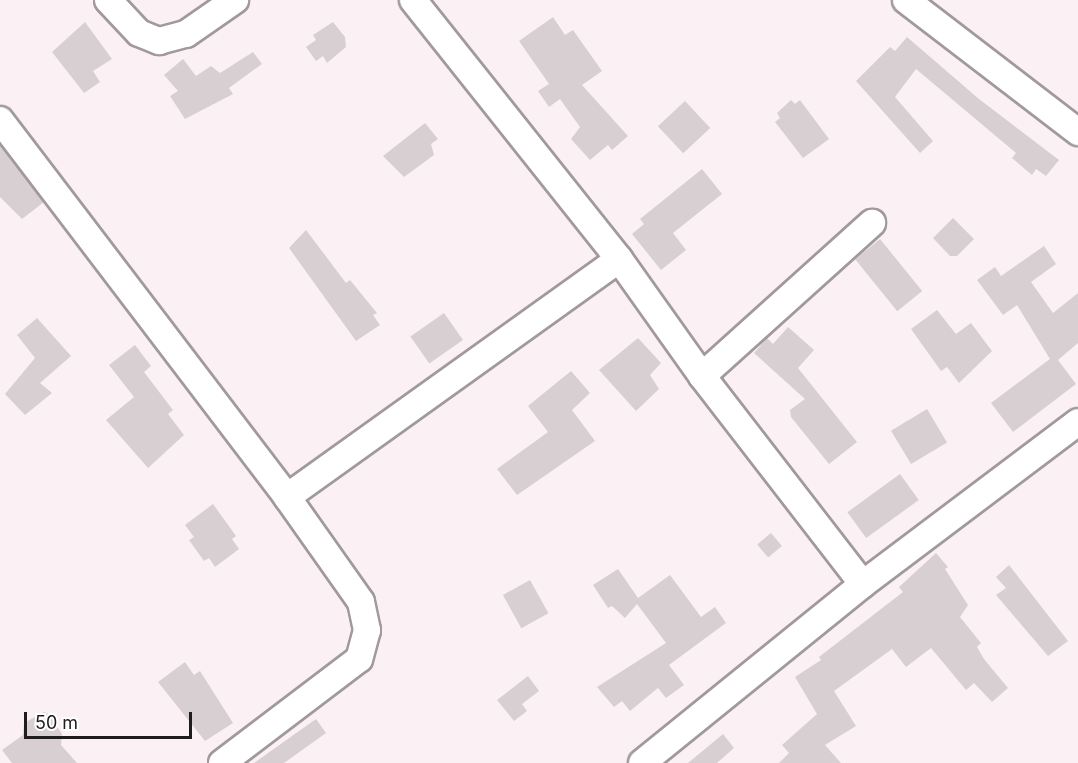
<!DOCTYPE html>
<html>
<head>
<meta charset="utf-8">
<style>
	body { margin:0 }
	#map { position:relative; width:1078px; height:763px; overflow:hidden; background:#fbf1f5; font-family:Inter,sans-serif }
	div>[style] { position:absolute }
	.building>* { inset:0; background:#d8cfd2; transform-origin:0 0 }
	.roads { filter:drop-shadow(2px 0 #a1999c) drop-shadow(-2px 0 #a1999c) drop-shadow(0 2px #a1999c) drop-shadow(0 -2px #a1999c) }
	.street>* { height:26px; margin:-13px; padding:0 13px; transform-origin:13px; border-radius:13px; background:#fff }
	span { translate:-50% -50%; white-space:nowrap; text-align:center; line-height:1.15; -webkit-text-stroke:4.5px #fff; paint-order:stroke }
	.scale { position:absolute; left:24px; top:712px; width:168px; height:27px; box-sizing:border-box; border:3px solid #1f1c1d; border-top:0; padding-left:8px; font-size:18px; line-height:21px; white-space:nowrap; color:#1f1c1d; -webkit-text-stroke:4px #fff; paint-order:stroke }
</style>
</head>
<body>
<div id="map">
	<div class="building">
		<div style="clip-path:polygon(553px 17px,565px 35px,573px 30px,602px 71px,582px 85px,628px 136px,612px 150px,608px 145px,590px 160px,571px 139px,580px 127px,560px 99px,549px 107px,538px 91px,549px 84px,519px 41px)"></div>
		<div style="clip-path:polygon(85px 22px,112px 59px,93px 71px,100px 82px,84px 93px,52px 52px)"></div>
		<div style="clip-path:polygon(333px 22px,345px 37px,346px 47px,327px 63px,323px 56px,316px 61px,306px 47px,316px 40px,313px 35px)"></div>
		<div style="clip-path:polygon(907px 37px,979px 99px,1059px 160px,1046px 176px,1036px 169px,1032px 175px,1012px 158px,1016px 153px,916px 69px,895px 97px,933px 141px,920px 153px,856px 81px,890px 47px,895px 51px)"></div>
		<div style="clip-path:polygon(253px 52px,262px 64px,229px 88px,233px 94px,185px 119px,170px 96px,178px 91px,164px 75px,183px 59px,196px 76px,211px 66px,220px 73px)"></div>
		<div style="clip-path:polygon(791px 100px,795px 104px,800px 100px,829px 139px,803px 158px,775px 122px,780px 118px,777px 113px)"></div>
		<div style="left:685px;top:101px;width:37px;height:37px;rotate:47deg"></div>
		<div style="clip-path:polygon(425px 123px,438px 139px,431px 144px,434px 155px,404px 177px,383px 156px)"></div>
		<div style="clip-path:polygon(0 145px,44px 202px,22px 219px,0 197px)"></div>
		<div style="clip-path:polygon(702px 169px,722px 194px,673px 233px,686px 250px,661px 270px,632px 234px,644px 224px,640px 219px)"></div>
		<div style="clip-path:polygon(953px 218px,974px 239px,957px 256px,950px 256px,933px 238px)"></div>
		<div style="clip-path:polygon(306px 230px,346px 283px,350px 280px,377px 313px,373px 315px,380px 325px,356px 341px,289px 248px)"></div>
		<div style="left:880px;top:239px;width:67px;height:32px;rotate:51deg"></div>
		<div style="clip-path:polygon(1044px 246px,1056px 264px,1031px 282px,1053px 313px,1078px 293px,1078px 343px,1058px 360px,1076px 384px,1013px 432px,991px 403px,1050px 359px,1017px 305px,1003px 315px,977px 280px,995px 267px,1001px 276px)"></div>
		<div style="clip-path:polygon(937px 310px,956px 334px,971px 323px,992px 351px,959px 383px,947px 367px,941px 371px,911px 329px)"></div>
		<div style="left:444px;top:313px;width:33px;height:41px;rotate:55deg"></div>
		<div style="clip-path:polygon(37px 318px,71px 356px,40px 383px,52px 393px,25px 415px,5px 394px,35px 358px,17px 335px)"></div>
		<div style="clip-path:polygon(788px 327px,814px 350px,798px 368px,857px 442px,829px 464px,791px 417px,790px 410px,805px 399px,754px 353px,767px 338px,773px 344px)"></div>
		<div style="clip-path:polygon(638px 338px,661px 363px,650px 375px,659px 389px,636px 411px,599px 370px)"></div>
		<div style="clip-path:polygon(135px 345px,151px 366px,144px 372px,173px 410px,168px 414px,184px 435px,148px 468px,106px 420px,134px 397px,109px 365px)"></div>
		<div style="clip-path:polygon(571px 371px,590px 393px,572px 410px,595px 441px,517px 495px,497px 469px,548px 432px,528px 406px)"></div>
		<div style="left:927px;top:409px;width:39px;height:42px;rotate:59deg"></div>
		<div style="left:900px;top:474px;width:32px;height:65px;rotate:54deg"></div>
		<div style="clip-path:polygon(213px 504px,236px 536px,232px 539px,239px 549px,215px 567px,209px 558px,204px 561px,189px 540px,194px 537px,185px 525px)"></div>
		<div style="left:771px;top:533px;width:17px;height:18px;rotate:50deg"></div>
		<div style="clip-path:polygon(936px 553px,948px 567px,945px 569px,968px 605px,960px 617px,981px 643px,977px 647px,984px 659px,1008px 688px,992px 702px,974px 683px,966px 690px,931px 648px,906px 667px,892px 649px,834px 691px,856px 726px,825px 745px,841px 763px,779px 763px,789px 753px,782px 745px,817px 714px,795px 677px,821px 660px,819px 657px,903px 592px,899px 587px)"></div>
		<div style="clip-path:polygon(1009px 565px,1068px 641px,1048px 656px,996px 595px,1006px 588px,996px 577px)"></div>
		<div style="clip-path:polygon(618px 569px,638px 598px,670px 575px,701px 617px,715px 607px,726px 623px,669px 665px,684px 685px,666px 698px,658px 688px,630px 711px,622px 701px,614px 707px,597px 687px,666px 643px,637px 604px,625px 618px,612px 606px,608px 608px,593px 585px)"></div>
		<div style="left:530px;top:580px;width:38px;height:31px;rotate:61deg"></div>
		<div style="clip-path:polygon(185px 662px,194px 675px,200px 671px,233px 723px,205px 741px,158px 682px)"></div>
		<div style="clip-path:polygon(528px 676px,539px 691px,522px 704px,527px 711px,514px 721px,497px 700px)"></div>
		<div style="clip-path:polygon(44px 712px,49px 714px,62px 734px,61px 745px,77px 763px,12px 763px,2px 750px,23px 735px,24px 723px)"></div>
		<div style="clip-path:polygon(316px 719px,326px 733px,284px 763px,254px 763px)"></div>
		<div style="clip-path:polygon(723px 734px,734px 748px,717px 763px,688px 763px)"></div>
	</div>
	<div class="roads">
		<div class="street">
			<div style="left:108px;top:0;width:45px;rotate:46.8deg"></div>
			<div style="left:139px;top:33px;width:22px;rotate:22deg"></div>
			<div style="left:159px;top:41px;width:28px;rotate:-15deg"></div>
			<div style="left:186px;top:34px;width:60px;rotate:-34.8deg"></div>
			<div style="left:413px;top:0;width:331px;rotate:51.5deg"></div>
			<div style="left:619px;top:259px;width:143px;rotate:54.6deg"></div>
			<div style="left:702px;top:376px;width:263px;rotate:52.3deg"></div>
			<div style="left:906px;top:0;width:217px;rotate:37.5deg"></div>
			<div style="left:0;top:120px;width:474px;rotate:52.7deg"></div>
			<div style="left:287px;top:497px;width:128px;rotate:54.8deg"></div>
			<div style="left:361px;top:602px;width:29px;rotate:78deg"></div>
			<div style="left:367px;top:630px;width:30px;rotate:105deg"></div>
			<div style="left:359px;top:659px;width:172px;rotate:142.8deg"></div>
			<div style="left:702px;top:376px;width:229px;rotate:-42deg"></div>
			<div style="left:287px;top:497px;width:408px;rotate:-35.6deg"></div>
			<div style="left:642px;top:763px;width:284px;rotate:-39deg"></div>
			<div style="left:863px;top:584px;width:269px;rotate:-37deg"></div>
		</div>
	</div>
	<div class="scale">50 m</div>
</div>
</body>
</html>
